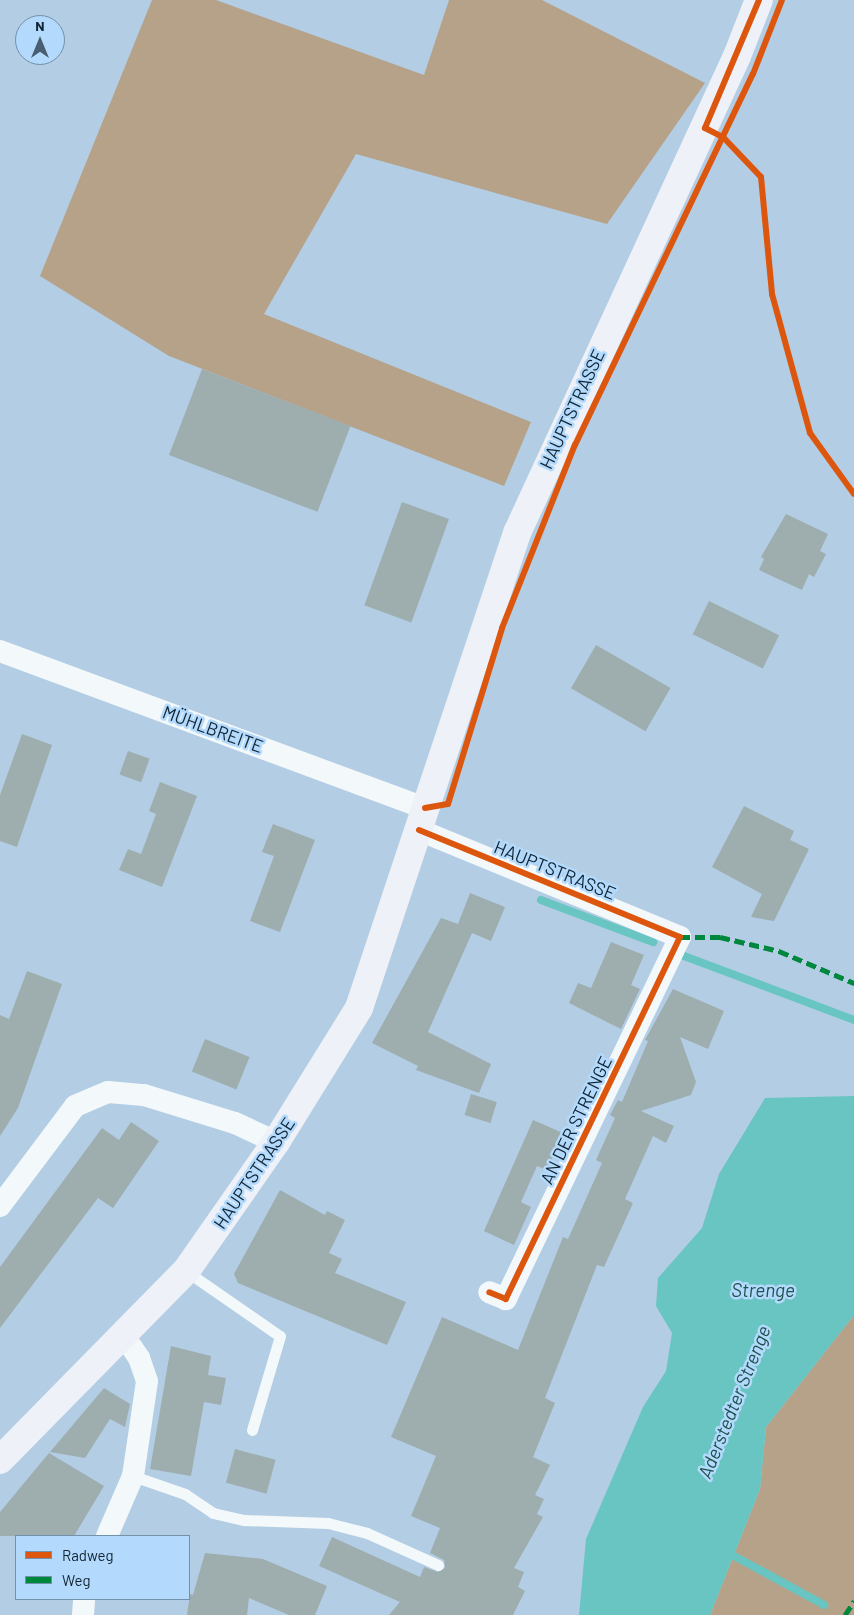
<!DOCTYPE html>
<html>
<head>
<meta charset="utf-8">
<style>
	body { margin:0 }
	#map { position:relative; width:854px; height:1615px; overflow:hidden; background:#b2cde4; font-family:Barlow,sans-serif }
	div>[style] { position:absolute }
	.forest>* { inset:0; background:#b6a289 }
	.water>* { inset:0; background:#68c5c2 }
	.stream>* { height:8px; margin:-4px; padding:0 4px; transform-origin:4px; border-radius:4px; background:#68c5c2 }
	.building>* { inset:0; background:#9eaeae; transform-origin:0 0 }
	.service>* { height:11px; margin:-5.5px; padding:0 5.5px; transform-origin:5.5px; border-radius:5.5px; background:#f3f8fb }
	.minor>* { height:22px; margin:-11px; padding:0 11px; transform-origin:11px; border-radius:11px; background:#f3f8fb }
	.secondary>* { height:28px; margin:-14px; padding:0 14px; transform-origin:14px; border-radius:14px; background:#eef1f7 }
	.quiet>* { height:5px; margin-top:-2.5px; transform-origin:0; background:repeating-linear-gradient(90deg,#00873e 0 10px,transparent 0 15px) }
	.cycleway>* { height:6px; margin:-3px; padding:0 3px; transform-origin:3px; border-radius:3px; background:#dd560e }
	span { translate:-50% -50%; white-space:nowrap; text-align:center; line-height:1.15; -webkit-text-stroke:5px #b3dafc; paint-order:stroke }
	.street-label { font-size:18px; color:#102332 }
	.water-label { font-size:19px; color:#1e524c; font-style:italic }
	.legend { position:absolute; left:15px; top:1535px; width:175px; height:65px; box-sizing:border-box; background:#b3dafc; border:1px solid #7291ab; margin:0; padding:6px 9px; list-style:none; font-size:15px; color:#102332 }
	.legend li { display:flex; align-items:center; gap:10px; height:25px }
	.legend b { width:25px; border:1px solid #7291ab }
	.north { position:absolute; left:15px; top:15px; width:50px; height:50px; box-sizing:border-box; background:#b3dafc; border:1px solid #7291ab; border-radius:50%; rotate:0deg; font-size:14px; font-weight:700; line-height:20px; text-align:center; color:#102332 }
	.north::after { content:''; display:block; margin:auto; width:18px; height:22px; background:#495e70; clip-path:polygon(50% 0,100% 100%,50% 72%,0 100%) }
</style>
</head>
<body>
<div id="map">
	<div class="forest">
		<div style="clip-path:polygon(152px 0,216px 0,424px 75px,449px 0,542px 0,705px 83px,607px 224px,356px 154px,264px 314px,531px 422px,504px 486px,169px 356px,40px 276px)"></div>
		<div style="clip-path:polygon(854px 1315px,854px 1615px,710px 1615px,760px 1489px,766px 1427px)"></div>
	</div>
	<div class="water">
		<div style="clip-path:polygon(854px 1096px,854px 1315px,766px 1427px,760px 1489px,710px 1615px,579px 1615px,586px 1539px,643px 1407px,666px 1371px,672px 1333px,656px 1306px,658px 1278px,702px 1228px,719px 1174px,765px 1098px)"></div>
	</div>
	<div class="stream">
		<div style="left:541px;top:900px;width:120px;rotate:20.6deg"></div>
		<div style="left:684px;top:956px;width:182px;rotate:20.6deg"></div>
		<div style="left:725px;top:1551px;width:113px;rotate:28.6deg"></div>
	</div>
	<div class="building">
		<div style="left:202px;top:369px;width:159px;height:92px;rotate:21deg"></div>
		<div style="left:402px;top:502px;width:50px;height:110px;rotate:20deg"></div>
		<div style="clip-path:polygon(786px 514px,828px 534px,820px 551px,826px 554px,814px 577px,809px 574px,802px 590px,759px 570px,764px 559px,761px 557px)"></div>
		<div style="left:709px;top:601px;width:78px;height:37px;rotate:26deg"></div>
		<div style="left:596px;top:645px;width:86px;height:50px;rotate:30deg"></div>
		<div style="clip-path:polygon(22px 734px,52px 745px,17px 847px,0 841px,0 795px)"></div>
		<div style="left:128px;top:751px;width:23px;height:25px;rotate:20deg"></div>
		<div style="clip-path:polygon(160px 782px,197px 796px,162px 887px,119px 870px,128px 849px,141px 854px,156px 814px,149px 811px)"></div>
		<div style="clip-path:polygon(744px 806px,794px 831px,790px 840px,809px 849px,774px 921px,751px 917px,762px 894px,712px 867px)"></div>
		<div style="clip-path:polygon(273px 824px,315px 840px,280px 932px,250px 921px,274px 856px,262px 852px)"></div>
		<div style="clip-path:polygon(470px 893px,505px 907px,491px 941px,472px 933px,428px 1032px,491px 1064px,479px 1093px,416px 1070px,418px 1066px,372px 1043px,441px 918px,458px 924px)"></div>
		<div style="clip-path:polygon(611px 942px,644px 955px,631px 985px,640px 989px,621px 1029px,569px 1003px,578px 983px,591px 988px)"></div>
		<div style="clip-path:polygon(27px 971px,62px 984px,18px 1108px,0 1136px,0 1015px,9px 1019px)"></div>
		<div style="clip-path:polygon(673px 989px,724px 1011px,708px 1049px,680px 1037px,696px 1082px,691px 1095px,641px 1111px,674px 1126px,666px 1143px,653px 1136px,625px 1199px,633px 1203px,604px 1267px,597px 1265px,545px 1398px,555px 1403px,533px 1457px,550px 1465px,535px 1495px,544px 1499px,537px 1514px,543px 1517px,514px 1568px,524px 1572px,518px 1587px,525px 1591px,513px 1615px,389px 1615px,400px 1602px,319px 1566px,332px 1537px,420px 1577px,424px 1567px,438px 1572px,445px 1568px,444px 1560px,430px 1553px,440px 1528px,411px 1516px,436px 1456px,391px 1437px,442px 1317px,518px 1350px,563px 1237px,568px 1239px,602px 1163px,596px 1160px,615px 1118px,610px 1115px,618px 1100px,622px 1102px,648px 1041px,645px 1040px)"></div>
		<div style="left:205px;top:1039px;width:48px;height:35px;rotate:22deg"></div>
		<div style="left:471px;top:1094px;width:27px;height:22px;rotate:17deg"></div>
		<div style="clip-path:polygon(533px 1120px,563px 1133px,547px 1170px,537px 1166px,521px 1202px,531px 1207px,514px 1245px,484px 1231px)"></div>
		<div style="clip-path:polygon(131px 1122px,159px 1141px,113px 1208px,98px 1198px,0 1328px,0 1267px,102px 1128px,119px 1140px)"></div>
		<div style="clip-path:polygon(280px 1190px,325px 1215px,327px 1211px,345px 1220px,329px 1253px,342px 1259px,335px 1273px,406px 1302px,387px 1345px,238px 1283px,234px 1274px)"></div>
		<div style="clip-path:polygon(171px 1346px,211px 1356px,208px 1375px,226px 1378px,221px 1405px,204px 1402px,191px 1476px,150px 1469px)"></div>
		<div style="clip-path:polygon(104px 1388px,130px 1404px,125px 1427px,110px 1419px,85px 1458px,50px 1452px)"></div>
		<div style="left:235px;top:1449px;width:42px;height:35px;rotate:15deg"></div>
		<div style="clip-path:polygon(49px 1453px,104px 1486px,74px 1536px,0 1536px,0 1512px)"></div>
		<div style="clip-path:polygon(205px 1553px,263px 1559px,327px 1586px,315px 1615px,289px 1615px,249px 1598px,247px 1615px,187px 1615px,190px 1594px,193px 1595px)"></div>
	</div>
	<div class="service">
		<div style="left:186px;top:1271px;width:114px;rotate:34.7deg"></div>
		<div style="left:280px;top:1336px;width:98px;rotate:106.6deg"></div>
		<div style="left:133px;top:1476px;width:55px;rotate:19.1deg"></div>
		<div style="left:185px;top:1494px;width:34px;rotate:34deg"></div>
		<div style="left:213px;top:1513px;width:32px;rotate:13deg"></div>
		<div style="left:244px;top:1520px;width:84px;rotate:2deg"></div>
		<div style="left:328px;top:1523px;width:40px;rotate:14.4deg"></div>
		<div style="left:367px;top:1533px;width:78px;rotate:24.3deg"></div>
	</div>
	<div class="minor">
		<div style="left:0;top:651px;width:453px;rotate:20.3deg"></div>
		<div style="left:419px;top:830px;width:282px;rotate:22.3deg"></div>
		<div style="left:680px;top:937px;width:402px;rotate:115.7deg"></div>
		<div style="left:506px;top:1299px;width:18px;rotate:-158deg"></div>
		<div style="left:0;top:1206px;width:125px;rotate:-53.1deg"></div>
		<div style="left:75px;top:1106px;width:36px;rotate:-23deg"></div>
		<div style="left:108px;top:1092px;width:36px;rotate:5deg"></div>
		<div style="left:144px;top:1095px;width:95px;rotate:17.1deg"></div>
		<div style="left:235px;top:1123px;width:45px;rotate:24.9deg"></div>
		<div style="left:107px;top:1536px;width:65px;rotate:-66.6deg"></div>
		<div style="left:133px;top:1476px;width:96px;rotate:-81.6deg"></div>
		<div style="left:147px;top:1381px;width:24px;rotate:-109deg"></div>
		<div style="left:139px;top:1358px;width:27px;rotate:-124deg"></div>
		<div style="left:83px;top:1615px;width:16px;rotate:-86deg"></div>
	</div>
	<div class="secondary">
		<div style="left:0;top:1460px;width:265px;rotate:-45.5deg"></div>
		<div style="left:186px;top:1271px;width:157px;rotate:-55.1deg"></div>
		<div style="left:276px;top:1142px;width:158px;rotate:-58.2deg"></div>
		<div style="left:359px;top:1008px;width:501px;rotate:-71.6deg"></div>
		<div style="left:517px;top:533px;width:525px;rotate:-65.24deg"></div>
		<div style="left:737px;top:56px;width:60px;rotate:-68.6deg"></div>
	</div>
	<div class="quiet">
		<div style="left:680px;top:937px;width:40px"></div>
		<div style="left:720px;top:937px;width:61px;rotate:13.3deg"></div>
		<div style="left:779px;top:951px;width:82px;rotate:23.1deg"></div>
		<div style="left:845px;top:1615px;width:17px;rotate:-57deg"></div>
	</div>
	<div class="cycleway">
		<div style="left:759px;top:0;width:139px;rotate:112.9deg"></div>
		<div style="left:705px;top:128px;width:20px;rotate:27deg"></div>
		<div style="left:723px;top:137px;width:55px;rotate:46.5deg"></div>
		<div style="left:761px;top:177px;width:118px;rotate:84.6deg"></div>
		<div style="left:772px;top:294px;width:144px;rotate:74.7deg"></div>
		<div style="left:810px;top:433px;width:75px;rotate:54.2deg"></div>
		<div style="left:425px;top:808px;width:23px;rotate:-10deg"></div>
		<div style="left:448px;top:804px;width:184px;rotate:-72.9deg"></div>
		<div style="left:502px;top:628px;width:197px;rotate:-68.3deg"></div>
		<div style="left:575px;top:445px;width:411px;rotate:-64.4deg"></div>
		<div style="left:753px;top:74px;width:79px;rotate:-68.6deg"></div>
		<div style="left:419px;top:830px;width:282px;rotate:22.3deg"></div>
		<div style="left:680px;top:937px;width:402px;rotate:115.7deg"></div>
		<div style="left:506px;top:1299px;width:18px;rotate:-158deg"></div>
	</div>
	<div class="street-label">
		<span style="left:572px;top:409px;rotate:-65deg">HAUPTSTRASSE</span>
		<span style="left:213px;top:729px;rotate:20deg">MÜHLBREITE</span>
		<span style="left:555px;top:870px;rotate:22deg">HAUPTSTRASSE</span>
		<span style="left:576px;top:1120px;rotate:-64deg">AN DER STRENGE</span>
		<span style="left:254px;top:1173px;rotate:-56deg">HAUPTSTRASSE</span>
	</div>
	<div class="water-label">
		<span style="left:763px;top:1290px">Strenge</span>
		<span style="left:734px;top:1402px;rotate:-68deg">Aderstedter Strenge</span>
	</div>
	<ul class="legend">
	<li><b style="height:6px;background:#dd560e"></b>Radweg</li>
	<li><b style="height:6px;background:#00873e"></b>Weg</li>
	</ul>
	<div class="north">N</div>
</div>
</body>
</html>
